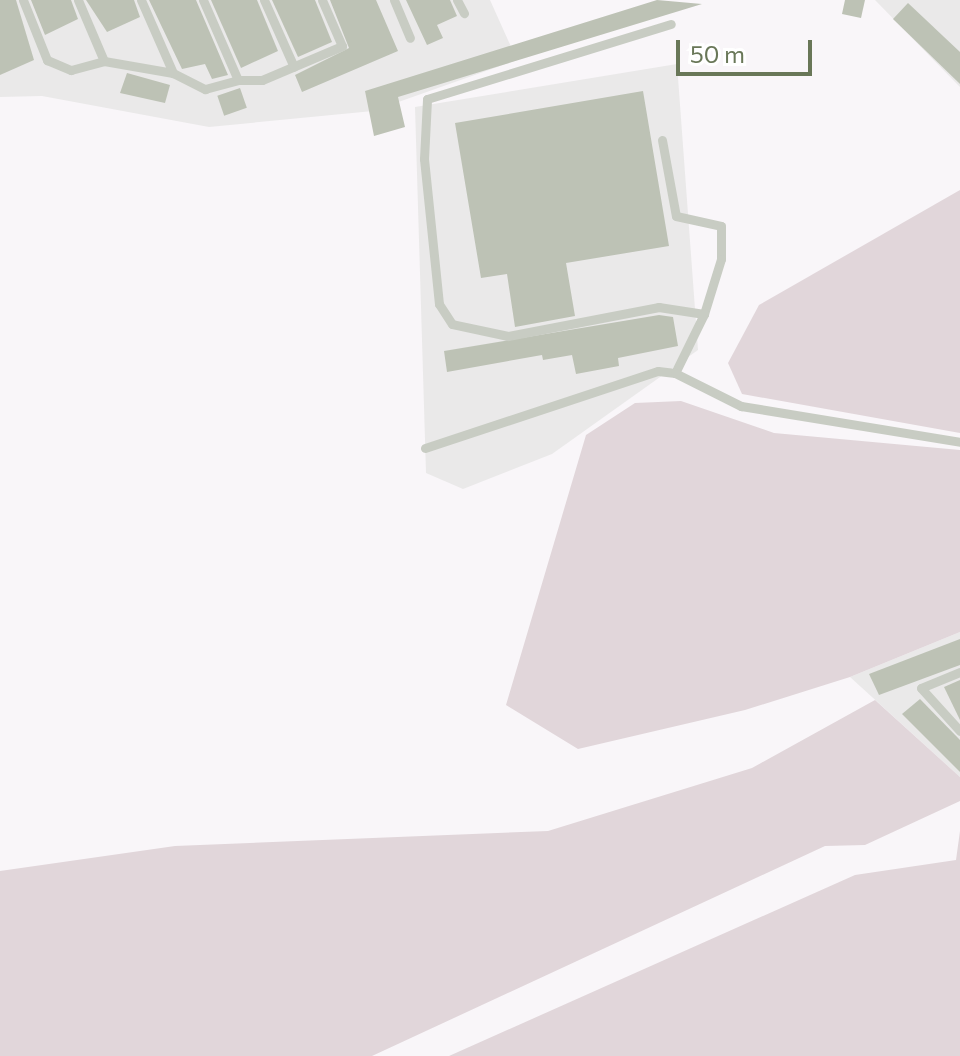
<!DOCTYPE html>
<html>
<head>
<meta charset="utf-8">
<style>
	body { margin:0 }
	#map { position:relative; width:960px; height:1056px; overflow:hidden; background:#f9f6f9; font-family:Commissioner,sans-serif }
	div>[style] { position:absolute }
	.built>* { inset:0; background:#eae9e9 }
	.green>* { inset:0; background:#e1d6da }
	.building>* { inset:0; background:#bdc2b5; transform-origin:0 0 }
	.service>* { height:9px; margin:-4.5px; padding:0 4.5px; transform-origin:4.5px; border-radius:4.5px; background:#c8ccc3 }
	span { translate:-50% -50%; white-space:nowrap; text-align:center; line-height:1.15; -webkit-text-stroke:8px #fff; paint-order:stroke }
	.scale { position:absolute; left:676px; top:40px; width:136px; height:36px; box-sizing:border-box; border:4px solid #697758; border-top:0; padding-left:10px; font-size:24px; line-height:28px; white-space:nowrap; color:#697758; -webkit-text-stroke:6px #fff; paint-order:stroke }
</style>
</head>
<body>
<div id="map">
	<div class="built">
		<div style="clip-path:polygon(0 0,490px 0,517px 60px,373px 111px,209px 127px,42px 96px,0 97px)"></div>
		<div style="clip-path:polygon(875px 0,960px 0,960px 87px,958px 85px)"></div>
		<div style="clip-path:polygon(677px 64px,698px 350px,552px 454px,463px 489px,426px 473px,415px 107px)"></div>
		<div style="clip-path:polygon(960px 632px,960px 777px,850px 677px)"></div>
	</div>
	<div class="green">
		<div style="clip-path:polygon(960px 190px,960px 433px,742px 394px,728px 363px,759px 305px)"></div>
		<div style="clip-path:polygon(681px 401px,774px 433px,960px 450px,960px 632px,850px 677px,745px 710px,578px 749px,506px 705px,586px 435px,635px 403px)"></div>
		<div style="clip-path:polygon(875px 700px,960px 777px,960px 801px,865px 845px,825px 846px,372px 1056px,0 1056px,0 871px,175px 846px,548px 831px,752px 768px)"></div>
		<div style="clip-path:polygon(960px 831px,960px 1056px,449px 1056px,855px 875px,956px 860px)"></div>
	</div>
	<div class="building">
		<div style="clip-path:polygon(0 0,16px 0,34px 60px,0 75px)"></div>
		<div style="clip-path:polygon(31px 0,71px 0,78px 19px,45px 35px)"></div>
		<div style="clip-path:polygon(86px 0,134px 0,140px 17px,107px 32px)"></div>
		<div style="clip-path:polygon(149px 0,196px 0,228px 75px,212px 79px,205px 64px,182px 69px)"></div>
		<div style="clip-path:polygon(211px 0,257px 0,278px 51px,241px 68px)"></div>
		<div style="clip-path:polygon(272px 0,315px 0,332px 42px,298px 57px)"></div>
		<div style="clip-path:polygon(330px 0,376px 0,398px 51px,302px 92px,295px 75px,349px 48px)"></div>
		<div style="clip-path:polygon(406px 0,450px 0,457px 16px,437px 25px,443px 38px,427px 45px)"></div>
		<div style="clip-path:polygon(657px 0,702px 4px,398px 97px,405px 127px,374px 136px,365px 91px)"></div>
		<div style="clip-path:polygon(845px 0,865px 0,861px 18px,842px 14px)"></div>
		<div style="clip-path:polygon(908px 3px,960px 52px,960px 84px,893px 19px)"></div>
		<div style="clip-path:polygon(127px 73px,170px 85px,165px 103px,120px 93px)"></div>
		<div style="left:240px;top:88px;width:21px;height:24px;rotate:71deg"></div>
		<div style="clip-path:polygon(643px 91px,669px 246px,566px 263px,575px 316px,515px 327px,507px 274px,481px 278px,455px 123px)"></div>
		<div style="clip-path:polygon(659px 315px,673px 317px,678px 346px,618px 358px,619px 366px,576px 374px,572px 355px,543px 360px,542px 355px,447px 372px,444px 351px)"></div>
		<div style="clip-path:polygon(960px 639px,960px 665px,879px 695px,869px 674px)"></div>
		<div style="clip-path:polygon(960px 680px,960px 720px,944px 687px)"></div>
		<div style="clip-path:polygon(920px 699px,960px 740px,960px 772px,902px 714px)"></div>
	</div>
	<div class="service">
		<div style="left:23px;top:0;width:65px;rotate:68.2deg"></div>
		<div style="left:47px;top:60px;width:26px;rotate:23deg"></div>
		<div style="left:71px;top:70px;width:34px;rotate:-15deg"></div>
		<div style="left:104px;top:61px;width:70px;rotate:9.9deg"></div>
		<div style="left:78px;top:0;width:66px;rotate:66.9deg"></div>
		<div style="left:141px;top:0;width:80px;rotate:66.3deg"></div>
		<div style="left:173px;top:73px;width:36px;rotate:27deg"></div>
		<div style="left:205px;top:89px;width:34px;rotate:-15deg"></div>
		<div style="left:238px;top:80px;width:24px"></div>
		<div style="left:262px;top:80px;width:87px;rotate:-23deg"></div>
		<div style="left:342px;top:46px;width:50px;rotate:-113.5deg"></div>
		<div style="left:203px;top:0;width:87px;rotate:66.4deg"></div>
		<div style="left:264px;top:0;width:73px;rotate:65.9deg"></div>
		<div style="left:394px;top:0;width:41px;rotate:67.2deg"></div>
		<div style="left:457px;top:0;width:15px;rotate:62deg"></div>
		<div style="left:662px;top:140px;width:77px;rotate:79.6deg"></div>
		<div style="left:676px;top:216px;width:46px;rotate:12.5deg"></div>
		<div style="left:721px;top:226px;width:33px;rotate:90deg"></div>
		<div style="left:721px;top:259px;width:58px;rotate:107.2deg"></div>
		<div style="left:704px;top:314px;width:46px;rotate:-171.2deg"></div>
		<div style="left:659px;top:307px;width:154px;rotate:169.1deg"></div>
		<div style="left:508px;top:336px;width:57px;rotate:-167.9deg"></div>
		<div style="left:452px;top:324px;width:24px;rotate:-123deg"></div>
		<div style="left:439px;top:304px;width:146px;rotate:-95.9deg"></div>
		<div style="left:424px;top:159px;width:60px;rotate:-87.1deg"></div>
		<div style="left:427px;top:99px;width:255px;rotate:-17.1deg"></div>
		<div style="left:675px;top:373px;width:66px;rotate:-63.8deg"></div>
		<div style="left:425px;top:448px;width:245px;rotate:-18.3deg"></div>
		<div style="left:658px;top:371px;width:17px;rotate:7deg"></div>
		<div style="left:675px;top:373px;width:74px;rotate:26.6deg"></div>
		<div style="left:741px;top:406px;width:222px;rotate:9.3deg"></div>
		<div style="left:960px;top:672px;width:42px;rotate:157.7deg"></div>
		<div style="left:921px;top:688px;width:58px;rotate:47.8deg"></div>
	</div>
	<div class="scale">50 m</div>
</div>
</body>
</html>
